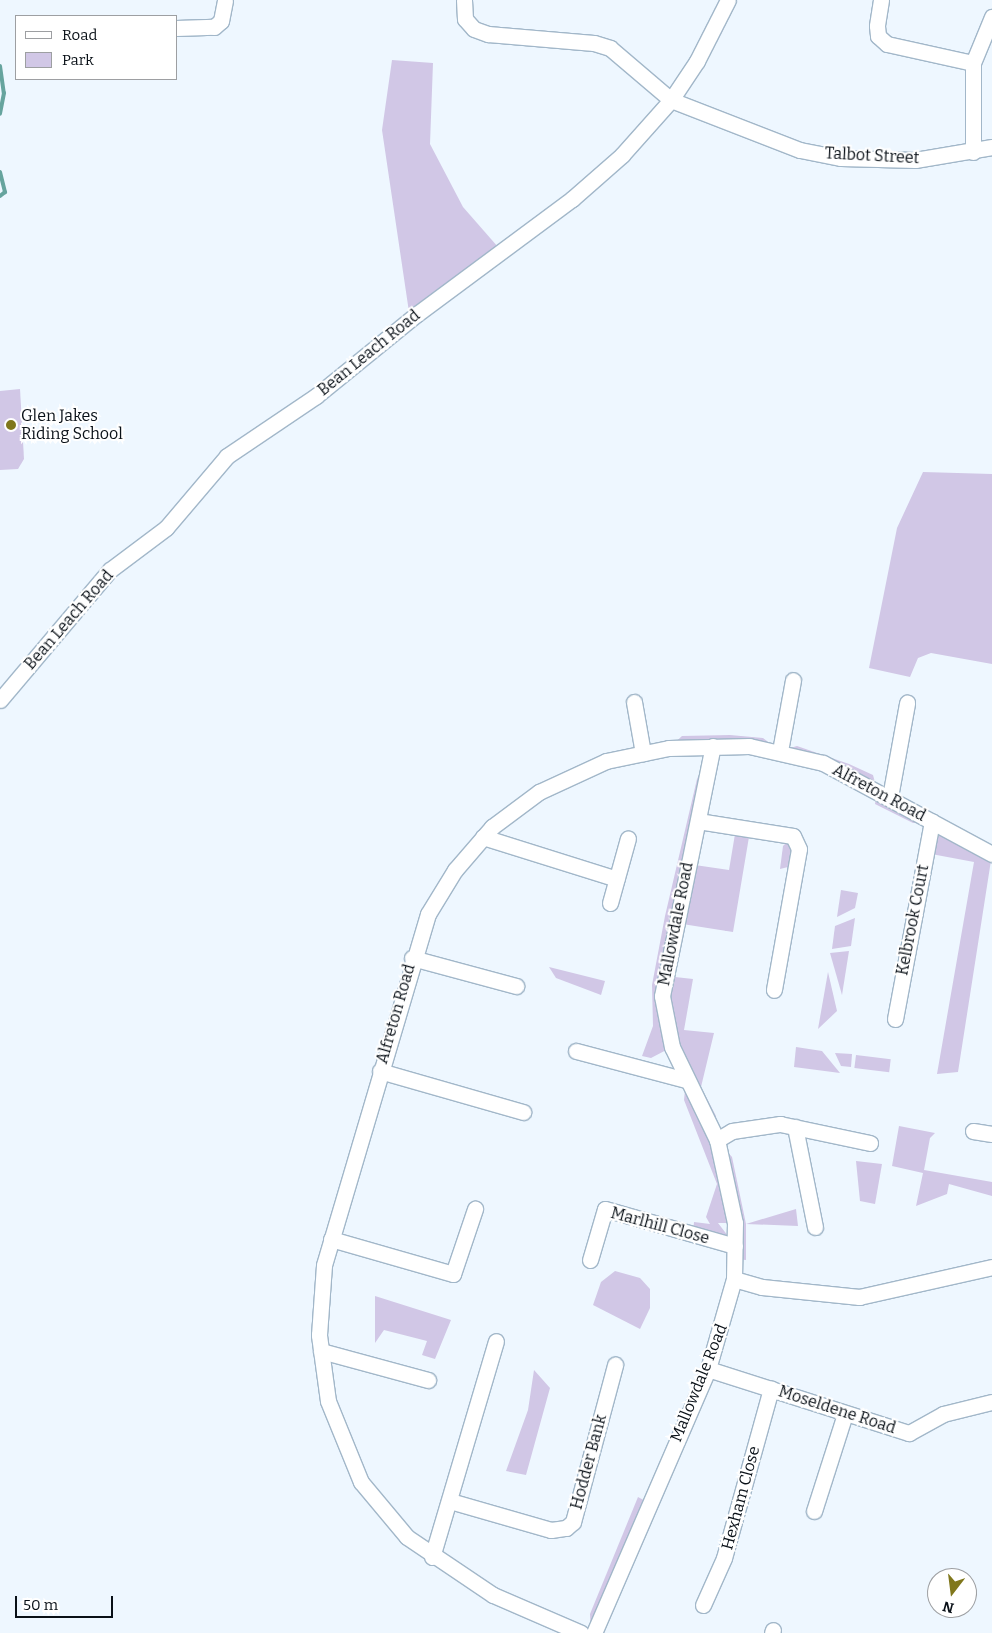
<!DOCTYPE html>
<html>
<head>
<meta charset="utf-8">
<style>
	body { margin:0 }
	#map { position:relative; width:992px; height:1633px; overflow:hidden; background:#eef7ff; font-family:Bitter,serif }
	div>[style] { position:absolute }
	.green>* { inset:0; background:#d1c7e6; transform-origin:0 0 }
	.stream>* { height:4px; margin:-2px; padding:0 2px; transform-origin:2px; border-radius:2px; background:#66a49e }
	.roads { filter:drop-shadow(1px 0 #a2b7c9) drop-shadow(-1px 0 #a2b7c9) drop-shadow(0 1px #a2b7c9) drop-shadow(0 -1px #a2b7c9) }
	.street>* { height:15px; margin:-7.5px; padding:0 7.5px; transform-origin:7.5px; border-radius:7.5px; background:#fff }
	.dots>* { width:14px; height:14px; translate:-50% -50%; box-sizing:border-box; border:2px solid #fff; border-radius:50% }
	span { translate:-50% -50%; white-space:nowrap; text-align:center; line-height:1.15; -webkit-text-stroke:4px #fff; paint-order:stroke }
	.street-label { font-size:16px; color:#091017 }
	.poi-label { font-size:16px; color:#091017 }
	.left { translate:0 -50%; text-align:left }
	.legend { position:absolute; left:15px; top:15px; width:162px; height:65px; box-sizing:border-box; background:#fff; border:1px solid #9d9fa2; margin:0; padding:6px 9px; list-style:none; font-size:15px; color:#091017 }
	.legend li { display:flex; align-items:center; gap:10px; height:25px }
	.legend b { width:25px; border:1px solid #9d9fa2 }
	.north { position:absolute; left:927px; top:1568px; width:50px; height:50px; box-sizing:border-box; background:#fff; border:1px solid #9d9fa2; border-radius:50%; rotate:195deg; font-size:14px; font-weight:700; line-height:20px; text-align:center; color:#091017 }
	.north::after { content:''; display:block; margin:auto; width:18px; height:22px; background:#80771c; clip-path:polygon(50% 0,100% 100%,50% 72%,0 100%) }
	.scale { position:absolute; left:15px; top:1596px; width:98px; height:22px; box-sizing:border-box; border:2px solid #091017; border-top:0; padding-left:6px; font-size:15px; line-height:18px; white-space:nowrap; color:#091017; -webkit-text-stroke:4px #fff; paint-order:stroke }
</style>
</head>
<body>
<div id="map">
	<div class="green">
		<div style="clip-path:polygon(392px 60px,433px 63px,430px 144px,463px 207px,498px 247px,409px 312px,382px 130px)"></div>
		<div style="clip-path:polygon(20px 389px,24px 459px,18px 469px,0 470px,0 391px)"></div>
		<div style="clip-path:polygon(923px 472px,992px 474px,992px 664px,931px 653px,918px 658px,910px 677px,869px 668px,897px 528px)"></div>
		<div style="clip-path:polygon(evenodd,730px 735px,763px 738px,780px 751px,797px 746px,849px 764px,873px 775px,877px 790px,992px 854px,958px 1072px,937px 1074px,974px 862px,926px 853px,932px 822px,913px 823px,875px 804px,877px 790px,843px 772px,714px 746px,688px 864px,729px 870px,736px 828px,750px 831px,733px 932px,676px 923px,666px 976px,693px 979px,684px 1030px,714px 1033px,701px 1087px,716px 1116px,717px 1140px,732px 1157px,746px 1224px,796px 1209px,798px 1226px,746px 1224px,746px 1260px,735px 1259px,735px 1246px,693px 1234px,694px 1222px,710px 1224px,706px 1217px,717px 1184px,684px 1100px,686px 1080px,672px 1047px,651px 1058px,642px 1056px,653px 1026px,652px 985px,665px 916px,697px 779px,713px 746px,669px 748px,682px 736px,730px 735px,718px 1223px,735px 1223px,735px 1245px,718px 1223px)"></div>
		<div style="clip-path:polygon(793px 836px,796px 865px,780px 869px,783px 846px)"></div>
		<div style="clip-path:polygon(841px 890px,858px 893px,855px 908px,837px 917px)"></div>
		<div style="clip-path:polygon(855px 918px,851px 946px,832px 949px,835px 926px)"></div>
		<div style="clip-path:polygon(849px 951px,842px 995px,830px 953px)"></div>
		<div style="clip-path:polygon(549px 967px,605px 981px,601px 995px,556px 978px)"></div>
		<div style="clip-path:polygon(828px 972px,837px 1011px,818px 1029px)"></div>
		<div style="clip-path:polygon(796px 1047px,822px 1051px,840px 1073px,794px 1067px)"></div>
		<div style="clip-path:polygon(835px 1053px,852px 1054px,851px 1067px,841px 1066px)"></div>
		<div style="left:856px;top:1055px;width:35px;height:13px;rotate:7deg"></div>
		<div style="clip-path:polygon(899px 1126px,935px 1133px,930px 1138px,924px 1170px,992px 1182px,992px 1196px,949px 1184px,947px 1194px,916px 1206px,923px 1173px,892px 1166px)"></div>
		<div style="clip-path:polygon(856px 1161px,882px 1164px,875px 1204px,860px 1201px)"></div>
		<div style="clip-path:polygon(615px 1271px,640px 1278px,650px 1289px,650px 1308px,640px 1329px,593px 1305px,601px 1282px)"></div>
		<div style="clip-path:polygon(375px 1296px,451px 1320px,435px 1359px,422px 1355px,427px 1341px,384px 1330px,375px 1343px)"></div>
		<div style="clip-path:polygon(534px 1370px,550px 1388px,526px 1475px,506px 1471px,528px 1410px)"></div>
		<div style="clip-path:polygon(638px 1497px,649px 1503px,591px 1633px,590px 1614px)"></div>
	</div>
	<div class="stream">
		<div style="left:0;top:66px;width:27px;rotate:82deg"></div>
		<div style="left:4px;top:93px;width:21px;rotate:101deg"></div>
		<div style="left:0;top:172px;width:21px;rotate:76deg"></div>
		<div style="left:5px;top:192px;width:6px;rotate:141deg"></div>
	</div>
	<div class="roads">
		<div class="street">
			<div style="left:464px;top:0;width:19px;rotate:87deg"></div>
			<div style="left:465px;top:19px;width:13px;rotate:48deg"></div>
			<div style="left:474px;top:29px;width:15px;rotate:20deg"></div>
			<div style="left:488px;top:34px;width:106px;rotate:4.9deg"></div>
			<div style="left:594px;top:43px;width:17px;rotate:17deg"></div>
			<div style="left:610px;top:48px;width:80px;rotate:40.4deg"></div>
			<div style="left:671px;top:100px;width:138px;rotate:21.2deg"></div>
			<div style="left:800px;top:150px;width:42px;rotate:11deg"></div>
			<div style="left:841px;top:158px;width:74px;rotate:1.5deg"></div>
			<div style="left:915px;top:160px;width:78px;rotate:-9.6deg"></div>
			<div style="left:881px;top:0;width:26px;rotate:99deg"></div>
			<div style="left:877px;top:26px;width:10px;rotate:84deg"></div>
			<div style="left:878px;top:36px;width:12px;rotate:42deg"></div>
			<div style="left:887px;top:44px;width:88px;rotate:12.5deg"></div>
			<div style="left:176px;top:28px;width:38px;rotate:-2deg"></div>
			<div style="left:214px;top:27px;width:9px;rotate:-41deg"></div>
			<div style="left:221px;top:21px;width:21px;rotate:-79deg"></div>
			<div style="left:973px;top:152px;width:89px;rotate:-90deg"></div>
			<div style="left:973px;top:63px;width:50px;rotate:-67.6deg"></div>
			<div style="left:0;top:700px;width:170px;rotate:-49.8deg"></div>
			<div style="left:110px;top:570px;width:70px;rotate:-36.9deg"></div>
			<div style="left:166px;top:528px;width:94px;rotate:-49.7deg"></div>
			<div style="left:227px;top:456px;width:107px;rotate:-34deg"></div>
			<div style="left:316px;top:396px;width:130px;rotate:-39.1deg"></div>
			<div style="left:417px;top:314px;width:193px;rotate:-36.6deg"></div>
			<div style="left:572px;top:199px;width:67px;rotate:-41.3deg"></div>
			<div style="left:622px;top:155px;width:74px;rotate:-48.3deg"></div>
			<div style="left:671px;top:100px;width:47px;rotate:-56.3deg"></div>
			<div style="left:697px;top:61px;width:68px;rotate:-63.1deg"></div>
			<div style="left:634px;top:702px;width:52px;rotate:80deg"></div>
			<div style="left:780px;top:751px;width:72px;rotate:-79.6deg"></div>
			<div style="left:890px;top:797px;width:96px;rotate:-79.7deg"></div>
			<div style="left:698px;top:821px;width:96px;rotate:9deg"></div>
			<div style="left:793px;top:836px;width:14px;rotate:65deg"></div>
			<div style="left:799px;top:849px;width:143px;rotate:100.1deg"></div>
			<div style="left:483px;top:837px;width:140px;rotate:17.4deg"></div>
			<div style="left:610px;top:903px;width:67px;rotate:-74.5deg"></div>
			<div style="left:412px;top:958px;width:108px;rotate:15.1deg"></div>
			<div style="left:895px;top:1019px;width:201px;rotate:-79.4deg"></div>
			<div style="left:576px;top:1051px;width:114px;rotate:14.8deg"></div>
			<div style="left:380px;top:1071px;width:149px;rotate:16deg"></div>
			<div style="left:795px;top:1127px;width:102px;rotate:78.7deg"></div>
			<div style="left:973px;top:1131px;width:19px;rotate:9deg"></div>
			<div style="left:717px;top:1140px;width:17px;rotate:-31deg"></div>
			<div style="left:732px;top:1131px;width:49px;rotate:-8.3deg"></div>
			<div style="left:780px;top:1124px;width:92px;rotate:11.9deg"></div>
			<div style="left:331px;top:1239px;width:127px;rotate:16deg"></div>
			<div style="left:453px;top:1274px;width:69px;rotate:-71.3deg"></div>
			<div style="left:590px;top:1260px;width:53px;rotate:-73.6deg"></div>
			<div style="left:605px;top:1209px;width:135px;rotate:15.9deg"></div>
			<div style="left:734px;top:1279px;width:29px;rotate:16deg"></div>
			<div style="left:762px;top:1287px;width:98px;rotate:5.9deg"></div>
			<div style="left:859px;top:1297px;width:136px;rotate:-12.7deg"></div>
			<div style="left:321px;top:1351px;width:111px;rotate:15.2deg"></div>
			<div style="left:708px;top:1369px;width:211px;rotate:17.7deg"></div>
			<div style="left:909px;top:1433px;width:39px;rotate:-29deg"></div>
			<div style="left:943px;top:1414px;width:50px;rotate:-13.8deg"></div>
			<div style="left:450px;top:1501px;width:105px;rotate:16deg"></div>
			<div style="left:551px;top:1530px;width:15px;rotate:-8deg"></div>
			<div style="left:566px;top:1528px;width:9px;rotate:-41deg"></div>
			<div style="left:573px;top:1522px;width:163px;rotate:-75deg"></div>
			<div style="left:814px;top:1511px;width:102px;rotate:-72.3deg"></div>
			<div style="left:432px;top:1557px;width:225px;rotate:-73.5deg"></div>
			<div style="left:703px;top:1605px;width:51px;rotate:-65.9deg"></div>
			<div style="left:724px;top:1558px;width:176px;rotate:-74.5deg"></div>
			<div style="left:581px;top:1633px;width:96px;rotate:-156.6deg"></div>
			<div style="left:493px;top:1595px;width:104px;rotate:-146deg"></div>
			<div style="left:407px;top:1537px;width:72px;rotate:-129.9deg"></div>
			<div style="left:361px;top:1482px;width:87px;rotate:-112.2deg"></div>
			<div style="left:328px;top:1401px;width:67px;rotate:-97.8deg"></div>
			<div style="left:319px;top:1335px;width:70px;rotate:-85.9deg"></div>
			<div style="left:324px;top:1265px;width:366px;rotate:-73.5deg"></div>
			<div style="left:428px;top:914px;width:52px;rotate:-58.5deg"></div>
			<div style="left:455px;top:870px;width:57px;rotate:-49.3deg"></div>
			<div style="left:492px;top:827px;width:59px;rotate:-36.7deg"></div>
			<div style="left:539px;top:792px;width:74px;rotate:-24.8deg"></div>
			<div style="left:606px;top:761px;width:64px;rotate:-11.7deg"></div>
			<div style="left:669px;top:748px;width:80px;rotate:-1.4deg"></div>
			<div style="left:749px;top:746px;width:76px;rotate:12.9deg"></div>
			<div style="left:823px;top:763px;width:192px;rotate:28.3deg"></div>
			<div style="left:594px;top:1633px;width:288px;rotate:-66.6deg"></div>
			<div style="left:708px;top:1369px;width:94px;rotate:-73.9deg"></div>
			<div style="left:734px;top:1279px;width:56px;rotate:-89deg"></div>
			<div style="left:735px;top:1223px;width:85px;rotate:-102.2deg"></div>
			<div style="left:717px;top:1140px;width:103px;rotate:-115.8deg"></div>
			<div style="left:672px;top:1047px;width:52px;rotate:-101.1deg"></div>
			<div style="left:662px;top:996px;width:255px;rotate:-78.5deg"></div>
			<div style="left:772px;top:1633px;width:3px;rotate:-72deg"></div>
		</div>
	</div>
	<div class="dots">
		<div style="left:11px;top:425px;background:#80771c"></div>
	</div>
	<div class="street-label">
		<span style="left:872px;top:156px;rotate:3deg">Talbot Street</span>
		<span style="left:369px;top:353px;rotate:-39deg">Bean Leach Road</span>
		<span style="left:69px;top:620px;rotate:-49deg">Bean Leach Road</span>
		<span style="left:879px;top:793px;rotate:28deg">Alfreton Road</span>
		<span style="left:913px;top:920px;rotate:-79deg">Kelbrook Court</span>
		<span style="left:676px;top:924px;rotate:-79deg">Mallowdale Road</span>
		<span style="left:396px;top:1014px;rotate:-74deg">Alfreton Road</span>
		<span style="left:660px;top:1226px;rotate:15deg">Marlhill Close</span>
		<span style="left:699px;top:1383px;rotate:-68deg">Mallowdale Road</span>
		<span style="left:837px;top:1410px;rotate:18deg">Moseldene Road</span>
		<span style="left:589px;top:1462px;rotate:-75deg">Hodder Bank</span>
		<span style="left:741px;top:1498px;rotate:-75deg">Hexham Close</span>
	</div>
	<div class="poi-label">
		<span class="left" style="left:21px;top:425px">Glen Jakes<br>Riding School</span>
	</div>
	<ul class="legend">
	<li><b style="height:6px;background:#fff"></b>Road</li>
	<li><b style="height:14px;background:#d1c7e6"></b>Park</li>
	</ul>
	<div class="north">N</div>
	<div class="scale">50 m</div>
</div>
</body>
</html>
